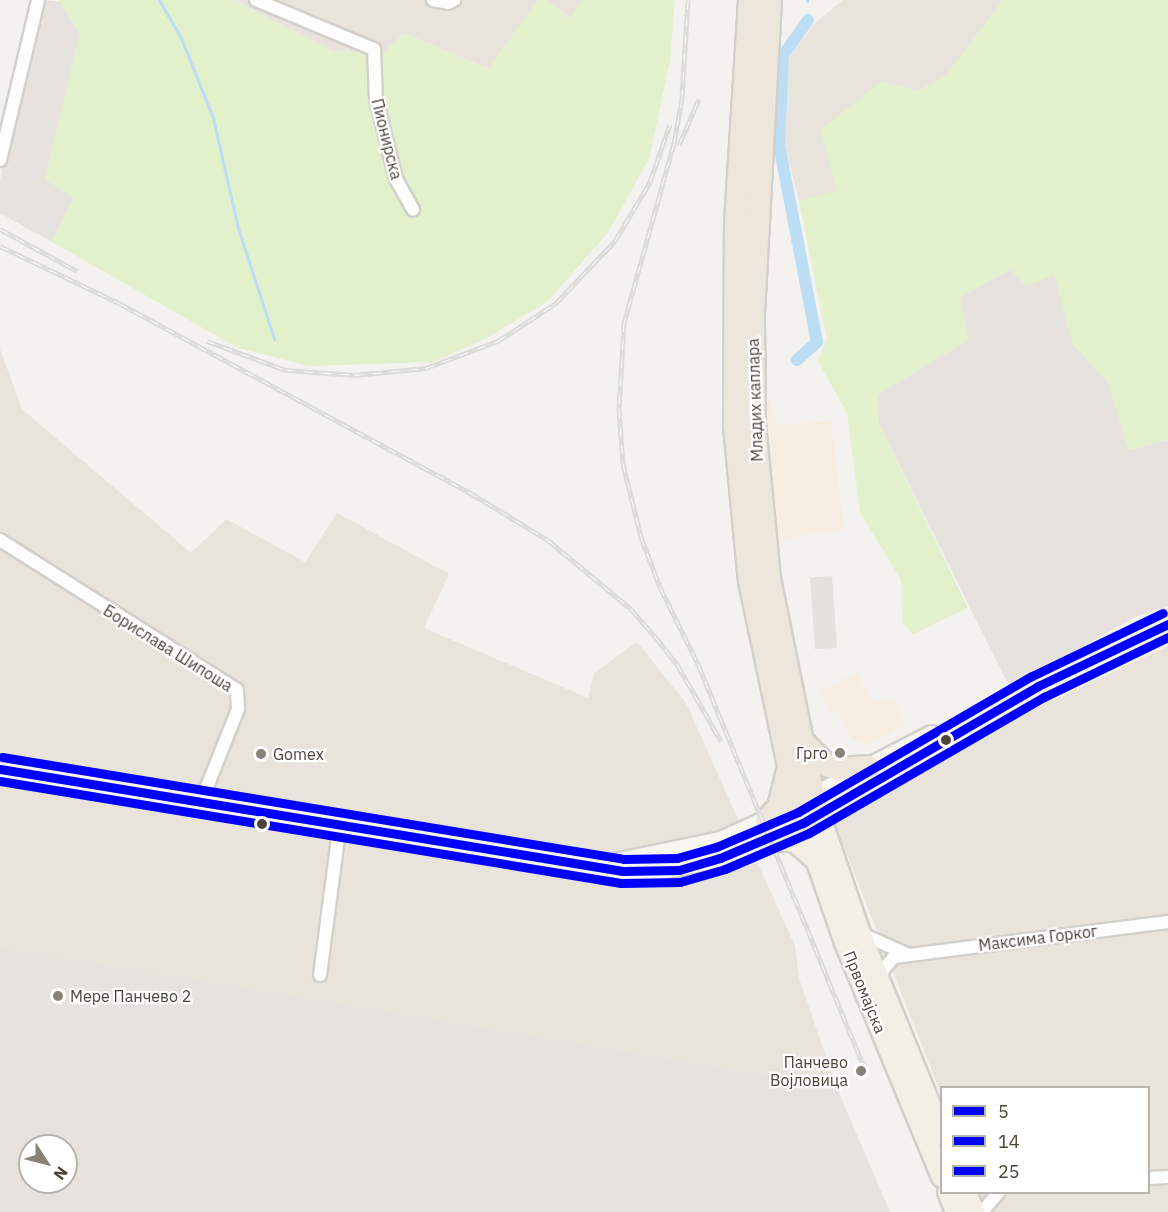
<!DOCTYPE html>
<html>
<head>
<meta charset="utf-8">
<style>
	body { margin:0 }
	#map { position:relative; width:1168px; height:1212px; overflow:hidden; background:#f4f2ee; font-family:"IBM Plex Sans",sans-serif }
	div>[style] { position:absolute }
	.residential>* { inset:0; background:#e8e4db }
	.commercial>* { inset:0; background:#f7ede1 }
	.industrial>* { inset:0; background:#e6e2dd }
	.green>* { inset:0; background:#e2f0cc }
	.parking>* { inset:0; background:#e3e1dc; transform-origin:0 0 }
	.stream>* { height:3px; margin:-1.5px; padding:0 1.5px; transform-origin:1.5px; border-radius:1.5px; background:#bcdef4 }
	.canal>* { height:12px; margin:-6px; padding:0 6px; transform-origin:6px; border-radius:6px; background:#bcdef4 }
	.roads { filter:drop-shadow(2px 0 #d2d0cb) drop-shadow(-2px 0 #d2d0cb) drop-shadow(0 2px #d2d0cb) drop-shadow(0 -2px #d2d0cb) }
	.street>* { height:12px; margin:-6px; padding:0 6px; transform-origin:6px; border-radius:6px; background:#fdfdfc }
	.secondary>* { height:18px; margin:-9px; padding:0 9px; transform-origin:9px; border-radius:9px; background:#f7f6f1 }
	.primary>* { height:20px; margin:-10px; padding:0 10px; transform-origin:10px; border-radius:10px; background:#f2efe6 }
	.highway>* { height:22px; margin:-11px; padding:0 11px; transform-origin:11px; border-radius:11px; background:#ede7db }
	.rail>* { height:5px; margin-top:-2.5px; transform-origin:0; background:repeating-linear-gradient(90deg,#fff 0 9px,#dbdbda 0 18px); box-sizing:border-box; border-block:2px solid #dbdbda }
	.bus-1>* { height:9px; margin:-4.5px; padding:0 4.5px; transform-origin:4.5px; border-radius:4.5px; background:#00f }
	.bus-2>* { height:9px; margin:-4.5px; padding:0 4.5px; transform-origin:4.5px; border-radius:4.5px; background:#00f }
	.bus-3>* { height:9px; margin:-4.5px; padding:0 4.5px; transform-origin:4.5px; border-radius:4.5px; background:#00f }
	.dots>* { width:16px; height:16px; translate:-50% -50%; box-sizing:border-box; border:3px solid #fff; border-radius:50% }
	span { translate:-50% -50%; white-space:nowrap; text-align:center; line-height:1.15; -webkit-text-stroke:4.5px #fff; paint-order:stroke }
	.street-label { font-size:16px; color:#4c4438 }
	.poi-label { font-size:16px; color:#4c4438 }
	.right { translate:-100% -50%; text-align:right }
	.left { translate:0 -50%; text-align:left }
	.legend { position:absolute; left:940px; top:1086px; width:210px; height:108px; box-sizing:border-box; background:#fff; border:2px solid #b7b4af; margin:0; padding:8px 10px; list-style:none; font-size:18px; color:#4c4438 }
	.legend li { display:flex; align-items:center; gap:12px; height:30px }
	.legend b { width:30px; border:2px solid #b7b4af }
	.north { position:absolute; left:18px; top:1134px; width:60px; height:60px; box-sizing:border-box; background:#fff; border:2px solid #b7b4af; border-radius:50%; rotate:126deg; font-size:16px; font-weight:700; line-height:24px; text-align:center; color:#4c4438 }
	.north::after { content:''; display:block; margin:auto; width:21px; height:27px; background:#878178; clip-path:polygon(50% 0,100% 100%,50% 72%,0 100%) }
</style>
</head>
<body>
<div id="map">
	<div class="residential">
		<div style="clip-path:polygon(234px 0,538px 0,489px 69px,404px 33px,383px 54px,333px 51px)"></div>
		<div style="clip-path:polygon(546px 0,582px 0,571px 19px)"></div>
		<div style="clip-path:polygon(843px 0,1003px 0,947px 75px,918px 91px,881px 82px,838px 191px,799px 201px,784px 142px,788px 60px,814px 24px)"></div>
		<div style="clip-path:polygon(0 349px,22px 409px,191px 553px,226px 519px,305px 562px,337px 513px,449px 574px,424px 628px,588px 698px,594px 673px,637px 642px,686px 703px,795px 946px,799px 978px,836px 1086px,0 946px)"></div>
		<div style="clip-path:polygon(1168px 646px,1168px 1212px,988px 1212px,980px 1193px,1148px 1192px,1148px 1088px,942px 1088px,941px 1094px,828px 806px)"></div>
	</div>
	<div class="commercial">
		<div style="clip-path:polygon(768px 396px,775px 421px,783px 425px,831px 421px,844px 530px,785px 538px,776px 566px,761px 430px)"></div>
		<div style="clip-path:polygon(856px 672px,873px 701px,893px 700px,906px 725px,867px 746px,852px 738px,837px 710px,831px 713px,820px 692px)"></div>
	</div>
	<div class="industrial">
		<div style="clip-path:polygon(43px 0,63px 2px,80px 34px,45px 179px,74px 198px,52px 242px,0 213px,0 180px)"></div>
		<div style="clip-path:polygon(1011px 269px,1055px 275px,1073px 344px,1108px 382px,1129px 450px,1168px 440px,1168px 606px,1135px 617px,1010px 688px,879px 424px,877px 395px,968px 340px,960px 297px)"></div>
		<div style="clip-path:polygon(evenodd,0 946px,836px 1086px,890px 1212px,0 1212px,0 946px,30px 1146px,66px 1146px,66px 1182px,30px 1182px,30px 1146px)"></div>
	</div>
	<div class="green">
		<div style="clip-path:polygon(59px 0,234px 0,333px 51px,383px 54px,404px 33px,488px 69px,538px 0,546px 0,570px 19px,582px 0,675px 0,670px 61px,649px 159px,607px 234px,548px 301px,487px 338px,433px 362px,309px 366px,238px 348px,52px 242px,74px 198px,45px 179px,80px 34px)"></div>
		<div style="clip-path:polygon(1003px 0,1168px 0,1168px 440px,1129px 450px,1108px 382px,1073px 344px,1054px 275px,1026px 286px,1010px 269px,960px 297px,968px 340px,877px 395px,879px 424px,968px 608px,913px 634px,902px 622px,901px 580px,860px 512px,847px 413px,818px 361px,827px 339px,799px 201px,837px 191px,820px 130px,881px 82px,918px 91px,947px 75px)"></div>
	</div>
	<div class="parking">
		<div style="left:832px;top:576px;width:72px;height:22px;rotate:86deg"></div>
	</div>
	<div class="stream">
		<div style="left:159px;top:0;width:44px;rotate:59.9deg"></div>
		<div style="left:181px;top:38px;width:86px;rotate:68.2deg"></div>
		<div style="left:213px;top:118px;width:113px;rotate:77.2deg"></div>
		<div style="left:238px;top:228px;width:117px;rotate:72deg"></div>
		<div style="left:807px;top:0;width:1px;rotate:90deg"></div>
	</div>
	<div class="canal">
		<div style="left:797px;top:360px;width:27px;rotate:-42deg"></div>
		<div style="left:817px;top:342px;width:202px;rotate:-100.9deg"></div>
		<div style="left:779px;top:144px;width:88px;rotate:-87.4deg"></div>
		<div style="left:783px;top:56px;width:44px;rotate:-55.2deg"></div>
	</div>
	<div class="roads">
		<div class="street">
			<div style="left:256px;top:0;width:128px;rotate:22.6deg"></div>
			<div style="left:374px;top:49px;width:50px;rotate:87.7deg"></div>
			<div style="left:376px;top:99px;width:82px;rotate:76deg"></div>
			<div style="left:396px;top:179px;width:35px;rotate:61deg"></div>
			<div style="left:433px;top:0;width:15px;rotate:11deg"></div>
			<div style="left:448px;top:3px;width:7px;rotate:-27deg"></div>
			<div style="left:0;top:160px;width:164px;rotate:-76.6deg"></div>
			<div style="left:0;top:540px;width:280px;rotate:32.3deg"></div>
			<div style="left:237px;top:690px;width:19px;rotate:87deg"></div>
			<div style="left:238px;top:709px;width:100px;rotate:111.7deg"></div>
			<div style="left:862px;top:934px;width:48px;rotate:24.4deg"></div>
			<div style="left:320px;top:975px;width:152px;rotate:-82.5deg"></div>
			<div style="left:880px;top:981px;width:11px;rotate:-75deg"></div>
			<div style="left:883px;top:970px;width:17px;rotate:-50deg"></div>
			<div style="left:894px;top:957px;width:276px;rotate:-7.3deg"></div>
			<div style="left:1148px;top:1178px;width:20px;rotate:-3deg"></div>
			<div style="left:982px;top:1212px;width:26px;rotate:-50deg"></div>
		</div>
		<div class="secondary">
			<div style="left:1028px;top:690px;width:155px;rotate:-25.2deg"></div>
			<div style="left:0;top:769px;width:631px;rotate:9.3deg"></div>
			<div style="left:623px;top:871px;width:30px;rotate:2deg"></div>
			<div style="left:653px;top:872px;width:68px;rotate:-11.8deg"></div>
			<div style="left:720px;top:858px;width:90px;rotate:-22.9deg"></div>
			<div style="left:803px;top:823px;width:272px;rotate:-30.2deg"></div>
			<div style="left:802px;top:802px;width:146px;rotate:-27.3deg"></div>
			<div style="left:605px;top:865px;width:118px;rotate:-11.7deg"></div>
			<div style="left:721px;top:841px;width:63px;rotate:-24.5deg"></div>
		</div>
		<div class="primary">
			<div style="left:813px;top:796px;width:145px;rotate:71.1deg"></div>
			<div style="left:860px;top:933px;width:217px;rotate:67.8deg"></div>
			<div style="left:797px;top:804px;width:147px;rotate:70.9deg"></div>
			<div style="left:845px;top:943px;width:253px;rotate:67.5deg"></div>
			<div style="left:762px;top:841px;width:32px"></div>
			<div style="left:794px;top:841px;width:28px;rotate:41deg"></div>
			<div style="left:948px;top:1192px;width:22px;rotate:68deg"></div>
			<div style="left:966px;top:1192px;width:22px;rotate:68deg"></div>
		</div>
		<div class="highway">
			<div style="left:750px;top:0;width:222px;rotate:93.6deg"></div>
			<div style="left:736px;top:222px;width:204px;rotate:90.3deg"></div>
			<div style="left:735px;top:426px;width:156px;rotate:84.5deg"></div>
			<div style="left:750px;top:581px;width:228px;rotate:78.1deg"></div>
			<div style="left:770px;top:0;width:319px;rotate:93.1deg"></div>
			<div style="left:753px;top:319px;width:104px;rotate:89.4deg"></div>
			<div style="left:754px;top:423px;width:156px;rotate:84.5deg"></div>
			<div style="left:769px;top:578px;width:222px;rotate:78.6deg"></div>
			<div style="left:801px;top:740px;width:35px;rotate:45deg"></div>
			<div style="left:826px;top:765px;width:14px;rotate:17deg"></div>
			<div style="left:839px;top:769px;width:30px;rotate:-4deg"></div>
			<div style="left:767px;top:820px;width:18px;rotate:-47deg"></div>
			<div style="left:779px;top:807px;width:34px;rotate:-76deg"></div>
		</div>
	</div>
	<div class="rail">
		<div style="left:688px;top:0;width:99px;rotate:93.5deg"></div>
		<div style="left:682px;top:99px;width:45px;rotate:100.3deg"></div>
		<div style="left:674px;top:143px;width:187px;rotate:105.5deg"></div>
		<div style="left:624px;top:323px;width:86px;rotate:93.3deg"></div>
		<div style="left:619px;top:409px;width:55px;rotate:85.8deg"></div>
		<div style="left:623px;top:464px;width:75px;rotate:76.1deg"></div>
		<div style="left:641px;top:537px;width:53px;rotate:69.2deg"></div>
		<div style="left:660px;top:587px;width:86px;rotate:63.7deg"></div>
		<div style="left:698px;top:664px;width:433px;rotate:67.6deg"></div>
		<div style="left:679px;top:145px;width:50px;rotate:-66.5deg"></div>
		<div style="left:0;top:229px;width:88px;rotate:28.6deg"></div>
		<div style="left:0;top:246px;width:132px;rotate:25.6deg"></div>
		<div style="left:119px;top:303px;width:398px;rotate:28.4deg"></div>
		<div style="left:469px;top:492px;width:92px;rotate:31.3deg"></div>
		<div style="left:548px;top:540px;width:108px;rotate:39.7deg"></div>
		<div style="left:631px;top:609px;width:35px;rotate:49deg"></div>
		<div style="left:654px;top:635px;width:37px;rotate:52deg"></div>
		<div style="left:677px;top:664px;width:89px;rotate:60.3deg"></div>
		<div style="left:207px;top:341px;width:84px;rotate:20.2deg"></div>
		<div style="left:286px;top:370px;width:69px;rotate:4.1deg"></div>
		<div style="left:355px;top:375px;width:71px;rotate:-5.6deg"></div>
		<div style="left:426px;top:368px;width:77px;rotate:-20.6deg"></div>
		<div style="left:498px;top:341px;width:68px;rotate:-33deg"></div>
		<div style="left:555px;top:304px;width:87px;rotate:-46.4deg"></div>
		<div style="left:615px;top:241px;width:69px;rotate:-59.3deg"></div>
		<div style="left:650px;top:182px;width:61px;rotate:-71deg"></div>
	</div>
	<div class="bus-1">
		<div style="left:0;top:769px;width:631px;rotate:9.3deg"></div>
		<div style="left:623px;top:871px;width:56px;rotate:-1deg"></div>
		<div style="left:679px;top:870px;width:43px;rotate:-16.3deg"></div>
		<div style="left:720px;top:858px;width:90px;rotate:-22.9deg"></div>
		<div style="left:803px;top:823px;width:272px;rotate:-30.2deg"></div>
		<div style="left:1038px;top:686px;width:144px;rotate:-25.5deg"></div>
	</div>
	<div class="bus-2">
		<div style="left:0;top:781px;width:629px;rotate:9.33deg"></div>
		<div style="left:621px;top:883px;width:59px;rotate:-1deg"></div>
		<div style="left:680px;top:882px;width:47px;rotate:-16.1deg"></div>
		<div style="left:725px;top:869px;width:91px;rotate:-23.2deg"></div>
		<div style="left:809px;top:833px;width:272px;rotate:-30.1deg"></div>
		<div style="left:1044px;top:697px;width:138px;rotate:-25.8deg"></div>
	</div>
	<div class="bus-3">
		<div style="left:2px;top:757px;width:630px;rotate:9.31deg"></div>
		<div style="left:624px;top:859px;width:53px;rotate:-1.1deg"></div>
		<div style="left:677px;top:858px;width:41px;rotate:-15.8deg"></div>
		<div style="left:716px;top:847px;width:89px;rotate:-23.1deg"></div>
		<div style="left:798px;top:812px;width:271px;rotate:-30.2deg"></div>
		<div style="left:1032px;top:676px;width:145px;rotate:-25.7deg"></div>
	</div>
	<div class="dots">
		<div style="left:946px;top:740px;background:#4c4438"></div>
		<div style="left:840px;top:753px;background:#878178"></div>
		<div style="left:261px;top:754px;background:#878178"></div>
		<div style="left:262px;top:824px;background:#4c4438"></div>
		<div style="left:58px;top:996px;background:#878178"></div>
		<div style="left:861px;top:1071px;background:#878178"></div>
	</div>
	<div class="street-label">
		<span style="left:387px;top:139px;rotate:76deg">Пионирска</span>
		<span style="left:755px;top:400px;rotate:-92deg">Младих каплара</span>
		<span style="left:168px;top:648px;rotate:32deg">Борислава Шипоша</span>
		<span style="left:1038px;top:938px;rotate:-7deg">Максима Горког</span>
		<span style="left:865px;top:992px;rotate:68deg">Првомајска</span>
	</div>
	<div class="poi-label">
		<span class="right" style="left:828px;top:753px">Грго</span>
		<span class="left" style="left:273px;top:754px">Gomex</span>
		<span class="left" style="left:70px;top:996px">Мере Панчево 2</span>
		<span class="right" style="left:848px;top:1071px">Панчево<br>Војловица</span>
	</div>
	<ul class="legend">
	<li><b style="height:8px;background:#00f"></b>5</li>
	<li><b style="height:8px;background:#00f"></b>14</li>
	<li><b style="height:8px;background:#00f"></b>25</li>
	</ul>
	<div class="north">N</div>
</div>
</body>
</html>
